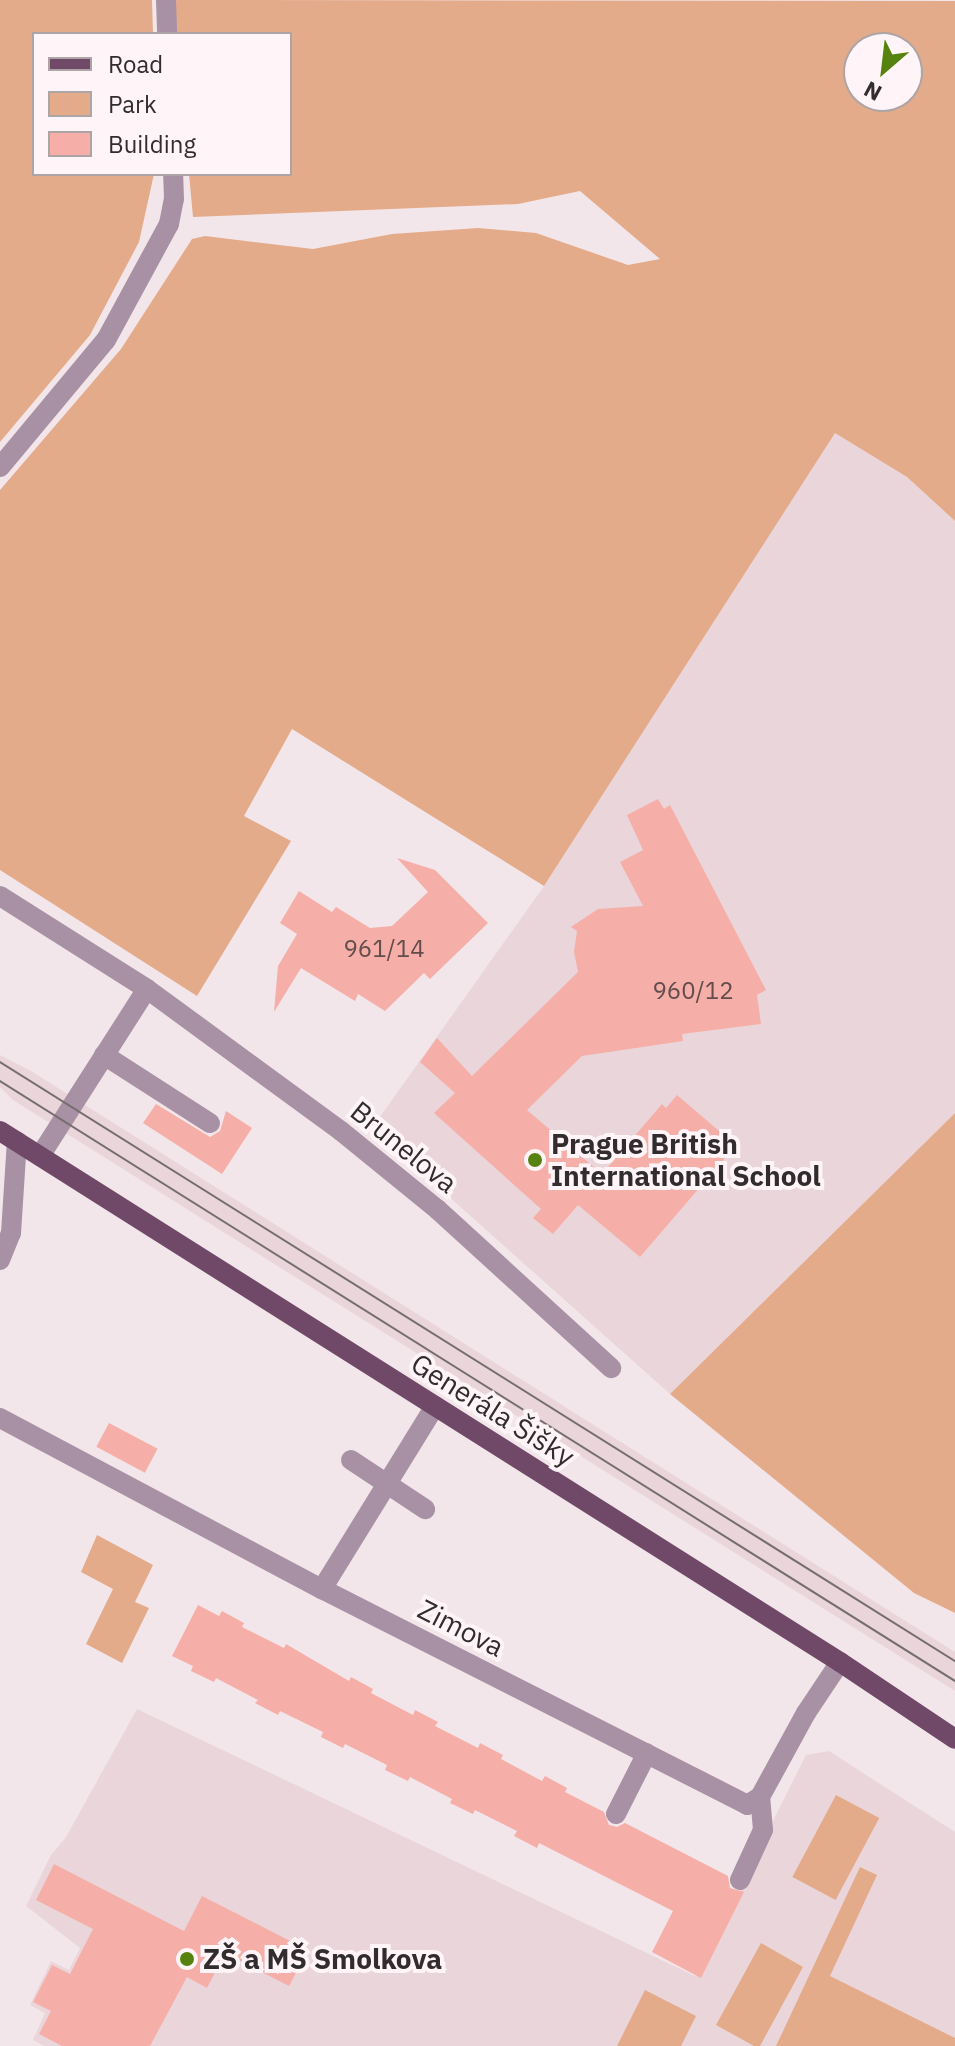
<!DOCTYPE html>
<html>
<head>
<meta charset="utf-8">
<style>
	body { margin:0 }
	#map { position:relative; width:955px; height:2046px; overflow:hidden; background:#f3e6ea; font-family:"IBM Plex Sans",sans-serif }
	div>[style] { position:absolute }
	.built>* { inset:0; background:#ead6da }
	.green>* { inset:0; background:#e4ab8a; transform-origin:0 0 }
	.building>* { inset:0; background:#f5aea8; transform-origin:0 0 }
	.minor>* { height:20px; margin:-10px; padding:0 10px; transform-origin:10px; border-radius:10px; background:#a891a4 }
	.major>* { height:20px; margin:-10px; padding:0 10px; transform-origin:10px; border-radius:10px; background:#704969 }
	.tram>* { height:2px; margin:-1px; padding:0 1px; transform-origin:1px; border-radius:1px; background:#756d70 }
	.dots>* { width:22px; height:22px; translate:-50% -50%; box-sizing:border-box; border:4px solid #fff4f7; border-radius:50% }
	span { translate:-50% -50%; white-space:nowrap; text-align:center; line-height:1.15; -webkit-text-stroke:8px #fff4f7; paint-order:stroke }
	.number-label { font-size:24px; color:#624c4c }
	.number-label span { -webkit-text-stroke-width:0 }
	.poi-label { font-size:28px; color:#312c2d; font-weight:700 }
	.left { translate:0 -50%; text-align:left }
	.street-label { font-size:28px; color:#312c2d }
	.legend { position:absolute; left:32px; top:32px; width:260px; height:144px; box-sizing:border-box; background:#fff4f7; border:2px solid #ada4a6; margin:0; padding:10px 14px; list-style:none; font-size:24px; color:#312c2d }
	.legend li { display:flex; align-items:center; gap:16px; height:40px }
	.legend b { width:40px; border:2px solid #ada4a6 }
	.north { position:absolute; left:843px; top:32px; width:80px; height:80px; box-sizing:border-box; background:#fff4f7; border:2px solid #ada4a6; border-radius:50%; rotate:208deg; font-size:22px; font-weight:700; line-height:32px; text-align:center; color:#312c2d }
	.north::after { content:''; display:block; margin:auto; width:28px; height:36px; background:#568310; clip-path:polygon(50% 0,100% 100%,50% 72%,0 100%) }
</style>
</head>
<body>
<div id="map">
	<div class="built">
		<div style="clip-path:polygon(835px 432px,907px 477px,955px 521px,955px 1113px,670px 1394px,372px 1128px,544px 886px)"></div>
		<div style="clip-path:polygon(0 1055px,31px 1071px,955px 1652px,955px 1691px,13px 1100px,0 1087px)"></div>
		<div style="clip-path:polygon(137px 1709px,695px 1976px,806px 1755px,829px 1751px,955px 1832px,955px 2046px,44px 2046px,33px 2040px,45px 2013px,30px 2005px,51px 1961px,69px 1970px,80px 1948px,26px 1906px,51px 1855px,66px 1837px)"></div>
	</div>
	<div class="green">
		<div style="clip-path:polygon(0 0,152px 0,153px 34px,34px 34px,34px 174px,154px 174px,139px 242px,90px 335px,0 442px)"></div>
		<div style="clip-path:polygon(evenodd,174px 0,955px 1px,955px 521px,907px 477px,835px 433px,544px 886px,292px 729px,244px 816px,291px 841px,197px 996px,0 870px,0 490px,121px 349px,192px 239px,205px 236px,313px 249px,392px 234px,478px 228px,536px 233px,628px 265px,660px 259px,580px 191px,518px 204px,193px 217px,189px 174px,290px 174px,290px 34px,177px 34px,174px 0,859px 48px,907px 48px,907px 96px,859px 96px,859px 48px)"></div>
		<div style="clip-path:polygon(955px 1113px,955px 1613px,914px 1593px,670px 1394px)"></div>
		<div style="clip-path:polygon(97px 1535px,153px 1565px,135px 1602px,149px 1608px,122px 1663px,86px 1644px,113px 1589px,81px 1572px)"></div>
		<div style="left:836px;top:1795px;width:49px;height:93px;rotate:28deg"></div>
		<div style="clip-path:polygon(860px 1867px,877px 1875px,830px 1976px,955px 2038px,955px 2046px,776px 2046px)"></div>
		<div style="clip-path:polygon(761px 1943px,803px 1967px,760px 2046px,754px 2046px,716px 2025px)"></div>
		<div style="clip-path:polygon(645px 1990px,696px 2016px,681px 2046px,617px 2046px)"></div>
	</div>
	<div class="building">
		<div style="clip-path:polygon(658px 799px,664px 809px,670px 805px,766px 990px,757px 995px,761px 1024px,682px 1034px,683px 1041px,582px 1056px,527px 1110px,602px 1174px,662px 1104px,666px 1108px,677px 1095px,725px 1136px,714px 1148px,725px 1158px,640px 1257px,578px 1205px,553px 1234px,533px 1218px,541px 1209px,434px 1113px,455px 1093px,420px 1062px,437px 1038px,472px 1076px,578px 972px,574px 952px,577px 931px,571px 927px,598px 909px,643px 906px,620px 862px,643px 850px,627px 815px)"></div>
		<div style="clip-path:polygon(397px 858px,435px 870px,488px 923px,430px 979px,424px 973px,385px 1011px,358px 994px,355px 1001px,301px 968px,274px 1012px,278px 966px,297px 934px,280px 923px,299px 891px,332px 912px,336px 907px,370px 928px,392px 926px,428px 892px)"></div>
		<div style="clip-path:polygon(156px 1104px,210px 1137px,220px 1131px,226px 1111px,252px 1128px,222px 1174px,143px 1123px)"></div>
		<div style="left:109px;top:1423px;width:55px;height:27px;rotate:28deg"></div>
		<div style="clip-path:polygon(198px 1605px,219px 1616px,222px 1611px,244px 1623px,242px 1627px,284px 1648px,286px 1644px,349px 1681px,351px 1677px,373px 1689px,371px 1693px,413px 1715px,415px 1710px,438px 1722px,435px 1726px,478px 1748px,480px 1743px,503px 1755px,501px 1759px,542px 1781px,545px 1776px,567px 1788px,565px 1792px,604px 1812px,609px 1825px,617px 1827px,625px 1823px,728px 1876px,730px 1888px,744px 1892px,701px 1978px,652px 1952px,673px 1911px,539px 1843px,537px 1848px,514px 1836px,517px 1831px,475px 1810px,473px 1814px,450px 1803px,452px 1799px,410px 1777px,408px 1781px,385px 1770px,387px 1765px,345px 1744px,343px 1748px,321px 1737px,323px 1732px,280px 1711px,278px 1715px,255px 1703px,258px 1700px,216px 1678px,214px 1682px,191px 1671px,193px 1666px,172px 1656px)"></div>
		<div style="clip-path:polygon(54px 1864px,184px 1931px,202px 1896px,308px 1950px,289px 1986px,225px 1953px,207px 1988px,187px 1977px,150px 2046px,62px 2046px,39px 2034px,51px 2011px,33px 2002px,52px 1965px,70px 1974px,93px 1929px,36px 1900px)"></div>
	</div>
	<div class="minor">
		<div style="left:166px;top:0;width:34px;rotate:88deg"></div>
		<div style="left:0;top:467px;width:165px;rotate:-50.2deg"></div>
		<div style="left:106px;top:340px;width:132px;rotate:-61.5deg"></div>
		<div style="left:169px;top:224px;width:25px;rotate:-79deg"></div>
		<div style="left:174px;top:199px;width:25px;rotate:-92deg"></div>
		<div style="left:0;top:896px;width:174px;rotate:32.3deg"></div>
		<div style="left:147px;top:989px;width:240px;rotate:36.2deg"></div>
		<div style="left:341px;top:1131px;width:124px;rotate:39.1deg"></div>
		<div style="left:437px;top:1209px;width:236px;rotate:42.4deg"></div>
		<div style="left:104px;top:1055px;width:126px;rotate:32.7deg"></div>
		<div style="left:40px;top:1156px;width:198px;rotate:-57.4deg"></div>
		<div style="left:0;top:1260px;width:29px;rotate:-68deg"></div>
		<div style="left:11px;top:1233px;width:92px;rotate:-86.3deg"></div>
		<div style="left:0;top:1418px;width:365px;rotate:28deg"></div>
		<div style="left:322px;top:1589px;width:477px;rotate:26.9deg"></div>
		<div style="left:747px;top:1805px;width:15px;rotate:-32deg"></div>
		<div style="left:760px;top:1797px;width:96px;rotate:-61.3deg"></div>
		<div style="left:806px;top:1713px;width:61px;rotate:-56.3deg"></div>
		<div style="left:351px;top:1460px;width:89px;rotate:33.5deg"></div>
		<div style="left:322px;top:1589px;width:215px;rotate:-58.3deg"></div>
		<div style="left:616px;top:1814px;width:68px;rotate:-63.1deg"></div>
		<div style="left:740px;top:1880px;width:55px;rotate:-65.3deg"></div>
		<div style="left:763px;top:1830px;width:33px;rotate:-95deg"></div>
	</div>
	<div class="major">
		<div style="left:0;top:1131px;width:994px;rotate:32.3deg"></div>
		<div style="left:840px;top:1662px;width:138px;rotate:33.8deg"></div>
	</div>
	<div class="tram">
		<div style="left:0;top:1062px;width:1127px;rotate:32.1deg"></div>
		<div style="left:0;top:1081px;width:1128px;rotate:32.14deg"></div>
	</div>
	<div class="dots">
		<div style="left:535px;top:1160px;background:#568310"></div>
		<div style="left:187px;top:1959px;background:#568310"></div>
	</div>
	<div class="number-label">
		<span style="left:384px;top:949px">961/14</span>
		<span style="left:693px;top:991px">960/12</span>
	</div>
	<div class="poi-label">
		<span class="left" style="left:551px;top:1160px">Prague British<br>International School</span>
		<span class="left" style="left:203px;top:1959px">ZŠ a MŠ Smolkova</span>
	</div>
	<div class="street-label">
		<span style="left:404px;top:1147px;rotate:39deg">Brunelova</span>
		<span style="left:493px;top:1410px;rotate:32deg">Generála Šišky</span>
		<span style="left:461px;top:1628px;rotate:27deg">Zimova</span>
	</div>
	<ul class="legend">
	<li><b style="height:10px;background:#704969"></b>Road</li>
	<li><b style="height:22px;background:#e4ab8a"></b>Park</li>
	<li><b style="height:22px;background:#f5aea8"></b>Building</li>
	</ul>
	<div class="north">N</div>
</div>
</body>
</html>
